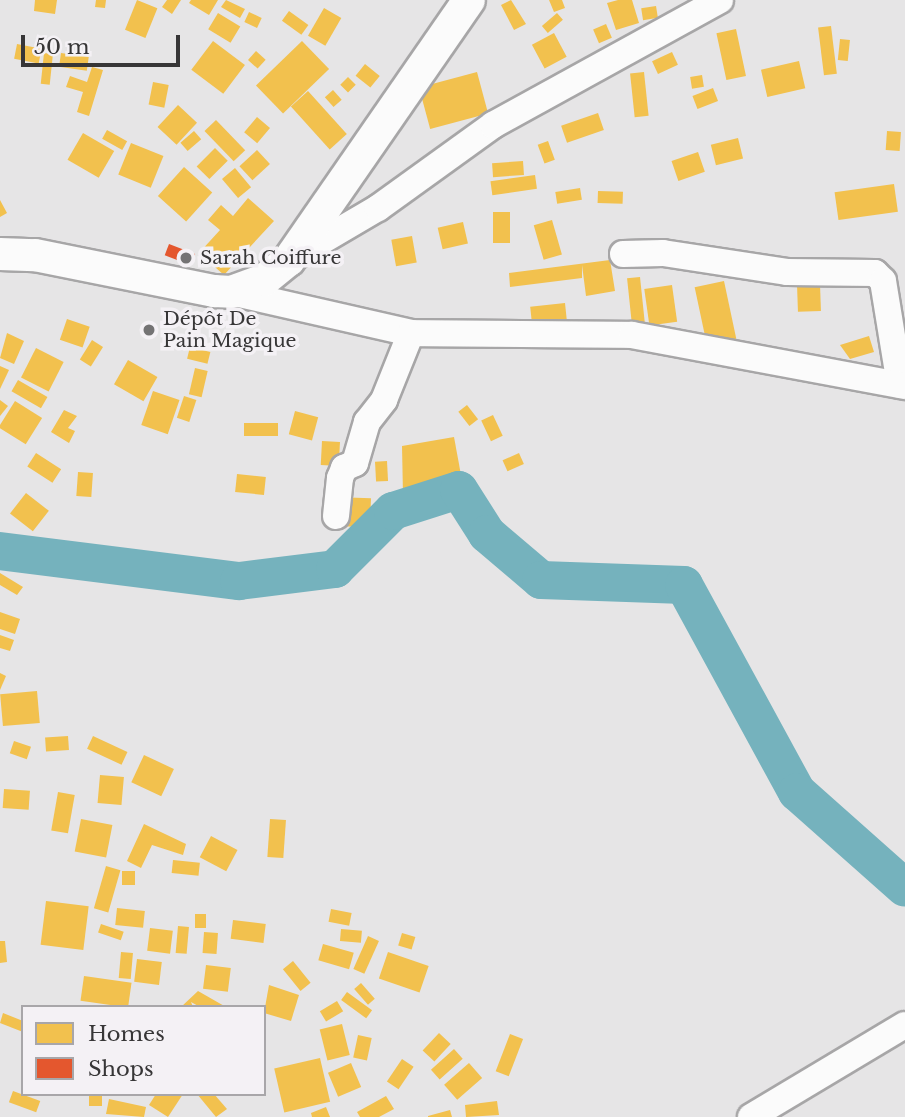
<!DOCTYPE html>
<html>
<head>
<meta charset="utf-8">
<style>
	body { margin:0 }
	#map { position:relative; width:905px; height:1117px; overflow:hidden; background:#e6e5e6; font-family:"Libre Baskerville",serif }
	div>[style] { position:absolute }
	.homes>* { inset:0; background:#f2c14e; transform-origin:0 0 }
	.shops>* { inset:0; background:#e4572e; transform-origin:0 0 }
	.river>* { height:38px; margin:-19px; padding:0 19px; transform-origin:19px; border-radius:19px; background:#75b2bd }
	.roads { filter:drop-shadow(2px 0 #a7a6a7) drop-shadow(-2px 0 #a7a6a7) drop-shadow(0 2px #a7a6a7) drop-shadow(0 -2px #a7a6a7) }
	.minor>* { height:26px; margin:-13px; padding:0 13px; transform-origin:13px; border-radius:13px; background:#fbfbfb }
	.tertiary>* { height:32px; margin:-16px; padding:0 16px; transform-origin:16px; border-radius:16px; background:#fbfbfb }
	.dots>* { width:19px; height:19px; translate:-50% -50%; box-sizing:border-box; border:4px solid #f4f1f5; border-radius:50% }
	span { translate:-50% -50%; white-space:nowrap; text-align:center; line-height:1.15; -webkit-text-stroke:7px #f4f1f5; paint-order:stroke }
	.poi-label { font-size:19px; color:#373637 }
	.left { translate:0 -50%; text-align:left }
	.legend { position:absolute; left:21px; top:1005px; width:245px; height:91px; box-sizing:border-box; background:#f4f1f5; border:2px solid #a8a6a9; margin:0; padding:9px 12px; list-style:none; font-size:21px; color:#373637 }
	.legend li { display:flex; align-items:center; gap:14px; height:35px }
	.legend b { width:35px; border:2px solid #a8a6a9 }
	.scale { position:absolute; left:21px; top:35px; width:159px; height:32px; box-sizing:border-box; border:4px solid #373637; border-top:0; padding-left:9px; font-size:21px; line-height:24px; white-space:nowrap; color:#373637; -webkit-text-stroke:5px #f4f1f5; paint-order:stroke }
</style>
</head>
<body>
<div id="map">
	<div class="homes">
		<div style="clip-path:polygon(35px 0,57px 0,55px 14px,34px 11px)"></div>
		<div style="clip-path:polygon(96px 0,106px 0,105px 8px,95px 7px)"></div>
		<div style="left:137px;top:0;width:22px;height:32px;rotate:22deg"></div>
		<div style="clip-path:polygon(167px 0,181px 0,172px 14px,162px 7px)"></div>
		<div style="clip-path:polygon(191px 0,218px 0,209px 15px,189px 3px)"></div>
		<div style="clip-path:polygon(226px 0,245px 9px,240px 18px,221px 7px)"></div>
		<div style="clip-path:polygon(511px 0,526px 24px,514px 30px,501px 5px)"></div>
		<div style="clip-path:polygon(549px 0,562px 0,565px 8px,554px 12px)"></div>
		<div style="clip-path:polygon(618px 0,632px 0,639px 23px,616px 30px,607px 3px)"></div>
		<div style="left:656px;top:6px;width:12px;height:15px;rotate:81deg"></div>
		<div style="left:324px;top:8px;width:20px;height:32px;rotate:30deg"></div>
		<div style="left:289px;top:11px;width:24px;height:12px;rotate:36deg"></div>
		<div style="left:249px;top:12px;width:14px;height:11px;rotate:25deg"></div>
		<div style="left:218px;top:13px;width:26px;height:19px;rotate:31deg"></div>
		<div style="left:557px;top:13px;width:9px;height:20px;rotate:49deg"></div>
		<div style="left:606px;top:24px;width:15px;height:14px;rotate:67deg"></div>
		<div style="left:831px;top:26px;width:48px;height:13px;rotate:83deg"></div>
		<div style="left:736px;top:29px;width:48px;height:20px;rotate:78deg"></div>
		<div style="left:554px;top:33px;width:27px;height:25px;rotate:62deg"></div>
		<div style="left:840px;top:39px;width:10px;height:21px;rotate:6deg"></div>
		<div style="left:213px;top:41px;width:40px;height:36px;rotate:37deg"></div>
		<div style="left:302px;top:41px;width:39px;height:64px;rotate:46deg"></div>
		<div style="left:17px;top:44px;width:25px;height:15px;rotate:11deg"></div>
		<div style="left:256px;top:51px;width:13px;height:12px;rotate:42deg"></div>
		<div style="left:672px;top:52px;width:14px;height:22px;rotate:65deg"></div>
		<div style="left:44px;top:53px;width:9px;height:31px;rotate:6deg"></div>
		<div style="left:61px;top:53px;width:28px;height:14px;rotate:8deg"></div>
		<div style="left:799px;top:61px;width:28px;height:39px;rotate:77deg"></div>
		<div style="left:365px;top:64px;width:19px;height:15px;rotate:39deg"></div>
		<div style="clip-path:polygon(92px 67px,103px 70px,89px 116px,77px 112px,83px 92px,66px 87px,70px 76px,87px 82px)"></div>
		<div style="left:477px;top:72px;width:43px;height:60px;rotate:75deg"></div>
		<div style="left:644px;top:72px;width:44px;height:14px;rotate:84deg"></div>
		<div style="left:702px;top:75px;width:12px;height:12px;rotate:81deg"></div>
		<div style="left:348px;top:77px;width:11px;height:11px;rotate:45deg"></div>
		<div style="left:153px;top:82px;width:16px;height:23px;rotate:11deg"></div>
		<div style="left:713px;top:88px;width:14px;height:22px;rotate:69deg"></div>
		<div style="left:333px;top:90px;width:13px;height:11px;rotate:48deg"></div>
		<div style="left:308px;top:91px;width:58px;height:23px;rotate:48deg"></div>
		<div style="left:178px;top:105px;width:26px;height:30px;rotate:43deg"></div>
		<div style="left:598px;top:113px;width:18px;height:39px;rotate:71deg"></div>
		<div style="left:257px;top:117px;width:17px;height:20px;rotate:40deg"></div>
		<div style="left:216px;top:120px;width:42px;height:16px;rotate:46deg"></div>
		<div style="left:107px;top:130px;width:23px;height:10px;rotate:29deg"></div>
		<div style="left:194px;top:131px;width:11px;height:18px;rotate:49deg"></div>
		<div style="left:887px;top:131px;width:14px;height:19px;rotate:4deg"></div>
		<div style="left:83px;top:133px;width:36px;height:31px;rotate:30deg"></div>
		<div style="left:738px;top:138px;width:21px;height:28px;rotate:76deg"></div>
		<div style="left:548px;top:141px;width:20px;height:11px;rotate:70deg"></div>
		<div style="left:131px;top:143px;width:35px;height:34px;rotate:22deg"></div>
		<div style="left:215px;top:148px;width:18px;height:26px;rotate:45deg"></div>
		<div style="left:257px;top:150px;width:19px;height:24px;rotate:47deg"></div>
		<div style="left:698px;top:152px;width:21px;height:28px;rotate:71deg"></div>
		<div style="left:523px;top:161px;width:14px;height:31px;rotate:86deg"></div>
		<div style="left:184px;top:167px;width:38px;height:39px;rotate:42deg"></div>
		<div style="left:235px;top:168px;width:25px;height:17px;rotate:50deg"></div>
		<div style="left:535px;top:175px;width:14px;height:45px;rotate:82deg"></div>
		<div style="left:894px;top:184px;width:28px;height:60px;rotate:82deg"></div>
		<div style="left:580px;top:188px;width:12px;height:25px;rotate:81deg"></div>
		<div style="left:598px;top:191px;width:25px;height:12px;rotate:2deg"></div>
		<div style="clip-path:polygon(248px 198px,274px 221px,224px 275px,199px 253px,220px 230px,208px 220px,221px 205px,233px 216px)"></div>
		<div style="clip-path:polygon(0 200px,7px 213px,0 217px)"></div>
		<div style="left:493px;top:212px;width:17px;height:31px"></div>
		<div style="left:552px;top:220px;width:36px;height:19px;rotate:74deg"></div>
		<div style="left:463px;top:222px;width:22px;height:26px;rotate:77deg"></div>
		<div style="left:412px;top:236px;width:27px;height:21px;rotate:80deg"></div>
		<div style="clip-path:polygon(610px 260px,615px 291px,586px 296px,582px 265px,582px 278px,510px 287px,509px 273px)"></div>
		<div style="left:640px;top:277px;width:49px;height:13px;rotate:84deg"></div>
		<div style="left:724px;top:281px;width:59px;height:30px;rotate:78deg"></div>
		<div style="left:820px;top:284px;width:27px;height:23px;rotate:88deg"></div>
		<div style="left:672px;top:285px;width:37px;height:28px;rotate:82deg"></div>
		<div style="left:565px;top:303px;width:20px;height:35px;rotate:84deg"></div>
		<div style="left:67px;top:319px;width:24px;height:22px;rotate:19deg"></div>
		<div style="clip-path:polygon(7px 333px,24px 341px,14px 364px,0 358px)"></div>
		<div style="clip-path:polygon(869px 336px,874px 352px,850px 359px,840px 345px)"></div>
		<div style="left:92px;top:340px;width:13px;height:23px;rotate:32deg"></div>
		<div style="left:190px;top:347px;width:21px;height:12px;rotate:14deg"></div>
		<div style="left:36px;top:348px;width:31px;height:33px;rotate:27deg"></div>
		<div style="left:128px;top:360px;width:34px;height:28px;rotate:30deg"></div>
		<div style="clip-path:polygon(0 366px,9px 370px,0 389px)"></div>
		<div style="left:195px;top:368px;width:13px;height:27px;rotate:13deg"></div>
		<div style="left:18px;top:380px;width:34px;height:13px;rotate:30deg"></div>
		<div style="left:153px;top:391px;width:28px;height:36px;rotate:19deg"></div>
		<div style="left:184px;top:396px;width:13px;height:23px;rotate:18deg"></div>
		<div style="clip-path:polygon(0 400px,8px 406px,0 416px)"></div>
		<div style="left:15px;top:401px;width:32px;height:31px;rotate:32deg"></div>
		<div style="left:467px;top:405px;width:18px;height:11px;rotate:52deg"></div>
		<div style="clip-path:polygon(64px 410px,77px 416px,68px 428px,75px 431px,69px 443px,51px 432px)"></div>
		<div style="left:295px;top:411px;width:24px;height:24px;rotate:15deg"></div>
		<div style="left:493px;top:415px;width:23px;height:13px;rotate:65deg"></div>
		<div style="left:244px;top:423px;width:34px;height:13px"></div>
		<div style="clip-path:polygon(454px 437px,461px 475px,437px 492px,403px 495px,402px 446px)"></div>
		<div style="left:322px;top:441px;width:18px;height:24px;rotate:3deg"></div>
		<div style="left:36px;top:453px;width:30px;height:16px;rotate:33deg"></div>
		<div style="left:519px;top:453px;width:12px;height:18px;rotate:66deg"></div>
		<div style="left:387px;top:461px;width:20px;height:12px;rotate:87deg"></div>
		<div style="left:78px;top:472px;width:15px;height:24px;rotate:4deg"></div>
		<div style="left:237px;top:474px;width:29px;height:18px;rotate:6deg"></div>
		<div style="left:26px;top:493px;width:29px;height:26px;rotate:38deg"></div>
		<div style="left:335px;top:497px;width:36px;height:29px;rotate:2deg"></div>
		<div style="clip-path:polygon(0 573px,23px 587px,17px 595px,0 585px)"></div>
		<div style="clip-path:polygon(0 612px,20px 619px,15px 634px,0 629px)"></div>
		<div style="clip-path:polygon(0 635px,14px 640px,10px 651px,0 648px)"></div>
		<div style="clip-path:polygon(0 673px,6px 676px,0 690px)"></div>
		<div style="left:37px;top:691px;width:32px;height:37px;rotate:85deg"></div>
		<div style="left:68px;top:736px;width:14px;height:23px;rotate:86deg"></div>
		<div style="left:93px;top:736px;width:38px;height:14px;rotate:25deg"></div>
		<div style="left:14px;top:741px;width:18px;height:13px;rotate:19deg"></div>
		<div style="left:144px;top:755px;width:33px;height:30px;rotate:25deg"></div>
		<div style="left:100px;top:775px;width:24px;height:28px;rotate:5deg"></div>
		<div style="left:4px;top:789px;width:26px;height:19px;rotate:4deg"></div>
		<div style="left:58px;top:792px;width:17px;height:39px;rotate:10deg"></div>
		<div style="left:81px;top:819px;width:32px;height:33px;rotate:11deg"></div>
		<div style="left:270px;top:819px;width:16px;height:38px;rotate:4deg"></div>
		<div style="clip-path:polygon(144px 824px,186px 844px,183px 855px,152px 845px,141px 868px,127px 861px)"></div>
		<div style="left:211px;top:836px;width:30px;height:24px;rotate:28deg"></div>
		<div style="left:173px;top:860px;width:27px;height:13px;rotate:6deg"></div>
		<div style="left:106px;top:866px;width:15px;height:44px;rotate:16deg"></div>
		<div style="left:135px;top:871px;width:14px;height:13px;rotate:90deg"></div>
		<div style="left:46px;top:901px;width:43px;height:44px;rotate:7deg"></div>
		<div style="left:117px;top:908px;width:28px;height:17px;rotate:6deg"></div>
		<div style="left:331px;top:909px;width:21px;height:13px;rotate:11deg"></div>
		<div style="left:195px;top:914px;width:11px;height:14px"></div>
		<div style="left:233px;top:920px;width:33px;height:19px;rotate:7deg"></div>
		<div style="left:101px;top:924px;width:24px;height:9px;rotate:19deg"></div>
		<div style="left:178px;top:926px;width:11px;height:27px;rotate:5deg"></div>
		<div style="left:150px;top:928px;width:23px;height:23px;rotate:7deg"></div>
		<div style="left:341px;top:929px;width:21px;height:12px;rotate:5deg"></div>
		<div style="left:204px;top:932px;width:14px;height:21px;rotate:4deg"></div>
		<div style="left:402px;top:933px;width:14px;height:13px;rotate:17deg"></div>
		<div style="left:368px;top:936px;width:12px;height:36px;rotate:24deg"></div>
		<div style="clip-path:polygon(0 941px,5px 941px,7px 962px,0 963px)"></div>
		<div style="left:323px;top:944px;width:32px;height:17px;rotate:16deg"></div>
		<div style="left:121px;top:952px;width:12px;height:26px;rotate:5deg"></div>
		<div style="left:388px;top:952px;width:43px;height:28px;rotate:19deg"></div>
		<div style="left:137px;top:959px;width:25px;height:23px;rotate:7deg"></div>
		<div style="left:293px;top:961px;width:28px;height:13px;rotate:51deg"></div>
		<div style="left:206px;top:965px;width:25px;height:24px;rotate:7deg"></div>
		<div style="left:84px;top:976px;width:48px;height:25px;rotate:8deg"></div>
		<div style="left:361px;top:983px;width:21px;height:9px;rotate:49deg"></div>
		<div style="clip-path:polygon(269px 985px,299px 995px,291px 1021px,264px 1013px)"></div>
		<div style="clip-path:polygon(198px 991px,226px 1007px,200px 1007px,191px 1002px,193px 1007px,181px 1007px)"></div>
		<div style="left:347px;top:992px;width:31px;height:10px;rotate:36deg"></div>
		<div style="left:337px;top:1001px;width:12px;height:20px;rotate:59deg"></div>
		<div style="clip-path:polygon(3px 1013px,23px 1021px,23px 1032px,0 1023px)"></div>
		<div style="left:342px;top:1024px;width:32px;height:23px;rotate:76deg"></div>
		<div style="left:439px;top:1033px;width:16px;height:24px;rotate:43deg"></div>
		<div style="left:510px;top:1034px;width:14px;height:40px;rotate:21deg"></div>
		<div style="left:358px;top:1035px;width:14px;height:23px;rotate:12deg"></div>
		<div style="left:454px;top:1049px;width:13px;height:31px;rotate:48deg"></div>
		<div style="left:320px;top:1058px;width:45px;height:47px;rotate:77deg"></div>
		<div style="left:402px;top:1059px;width:14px;height:27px;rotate:34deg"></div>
		<div style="left:351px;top:1063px;width:26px;height:25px;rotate:67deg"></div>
		<div style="left:469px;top:1063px;width:20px;height:33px;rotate:49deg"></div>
		<div style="left:13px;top:1091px;width:29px;height:12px;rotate:20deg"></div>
		<div style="left:89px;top:1094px;width:13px;height:12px"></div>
		<div style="clip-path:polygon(156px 1094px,183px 1094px,168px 1117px,149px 1105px)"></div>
		<div style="clip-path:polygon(197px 1094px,214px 1094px,227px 1109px,216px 1117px)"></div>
		<div style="clip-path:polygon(386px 1096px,394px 1109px,379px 1117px,360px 1117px,357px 1112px)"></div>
		<div style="clip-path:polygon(109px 1099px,146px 1107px,144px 1117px,106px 1114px)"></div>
		<div style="clip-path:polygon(497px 1101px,499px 1115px,466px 1117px,465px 1105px)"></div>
		<div style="clip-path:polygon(326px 1107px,330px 1117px,312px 1117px,311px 1113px)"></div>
		<div style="clip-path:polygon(450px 1110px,452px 1117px,428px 1117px,428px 1116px)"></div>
	</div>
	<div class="shops">
		<div style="left:169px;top:244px;width:28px;height:12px;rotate:21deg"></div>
	</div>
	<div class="river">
		<div style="left:0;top:551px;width:241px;rotate:7.2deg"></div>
		<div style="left:239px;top:581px;width:97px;rotate:-7.1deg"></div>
		<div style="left:335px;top:569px;width:82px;rotate:-45deg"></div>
		<div style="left:393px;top:511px;width:69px;rotate:-17.7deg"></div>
		<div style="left:459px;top:490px;width:52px;rotate:57.5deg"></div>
		<div style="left:487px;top:534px;width:71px;rotate:40.4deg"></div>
		<div style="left:541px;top:580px;width:143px;rotate:2deg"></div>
		<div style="left:684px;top:585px;width:236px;rotate:61.4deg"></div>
		<div style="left:797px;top:792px;width:144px;rotate:41.6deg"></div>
	</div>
	<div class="roads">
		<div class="minor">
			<div style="left:623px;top:254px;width:40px;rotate:-1.4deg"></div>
			<div style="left:663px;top:253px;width:125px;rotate:8.7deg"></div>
			<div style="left:787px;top:272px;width:88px;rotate:0.7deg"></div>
			<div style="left:875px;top:273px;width:11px;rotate:45deg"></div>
			<div style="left:883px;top:281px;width:105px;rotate:80.7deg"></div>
			<div style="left:291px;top:259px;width:101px;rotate:-30.4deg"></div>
			<div style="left:378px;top:208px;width:142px;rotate:-35.8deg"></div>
			<div style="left:493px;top:125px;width:259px;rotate:-28.8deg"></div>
			<div style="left:231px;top:292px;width:185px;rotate:12.8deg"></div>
			<div style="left:411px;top:333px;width:221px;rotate:0.5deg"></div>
			<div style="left:632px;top:335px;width:278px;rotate:10.6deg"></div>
			<div style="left:336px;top:516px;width:38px;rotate:-84deg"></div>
			<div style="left:340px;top:478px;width:11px;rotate:-68deg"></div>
			<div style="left:344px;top:468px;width:12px;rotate:-24deg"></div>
			<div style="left:355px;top:463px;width:43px;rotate:-73.7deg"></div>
			<div style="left:367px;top:422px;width:28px;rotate:-52deg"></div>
			<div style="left:384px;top:400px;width:72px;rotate:-68.1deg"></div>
			<div style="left:751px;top:1117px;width:179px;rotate:-30.9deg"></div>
		</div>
		<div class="tertiary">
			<div style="left:0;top:254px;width:35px;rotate:2deg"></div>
			<div style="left:35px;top:255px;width:183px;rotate:11.4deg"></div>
			<div style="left:214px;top:291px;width:17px;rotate:3deg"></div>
			<div style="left:231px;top:292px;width:35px;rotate:-20deg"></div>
			<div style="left:264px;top:280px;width:32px;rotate:-39deg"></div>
			<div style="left:289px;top:260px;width:316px;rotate:-55.3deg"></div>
		</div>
	</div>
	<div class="dots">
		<div style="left:186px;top:258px;background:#747374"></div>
		<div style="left:149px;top:330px;background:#747374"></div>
	</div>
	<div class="poi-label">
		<span class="left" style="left:200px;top:258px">Sarah Coiffure</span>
		<span class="left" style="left:163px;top:330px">Dépôt De<br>Pain Magique</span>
	</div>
	<ul class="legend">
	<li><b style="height:19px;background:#f2c14e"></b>Homes</li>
	<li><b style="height:19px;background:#e4572e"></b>Shops</li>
	</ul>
	<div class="scale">50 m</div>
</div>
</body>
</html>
